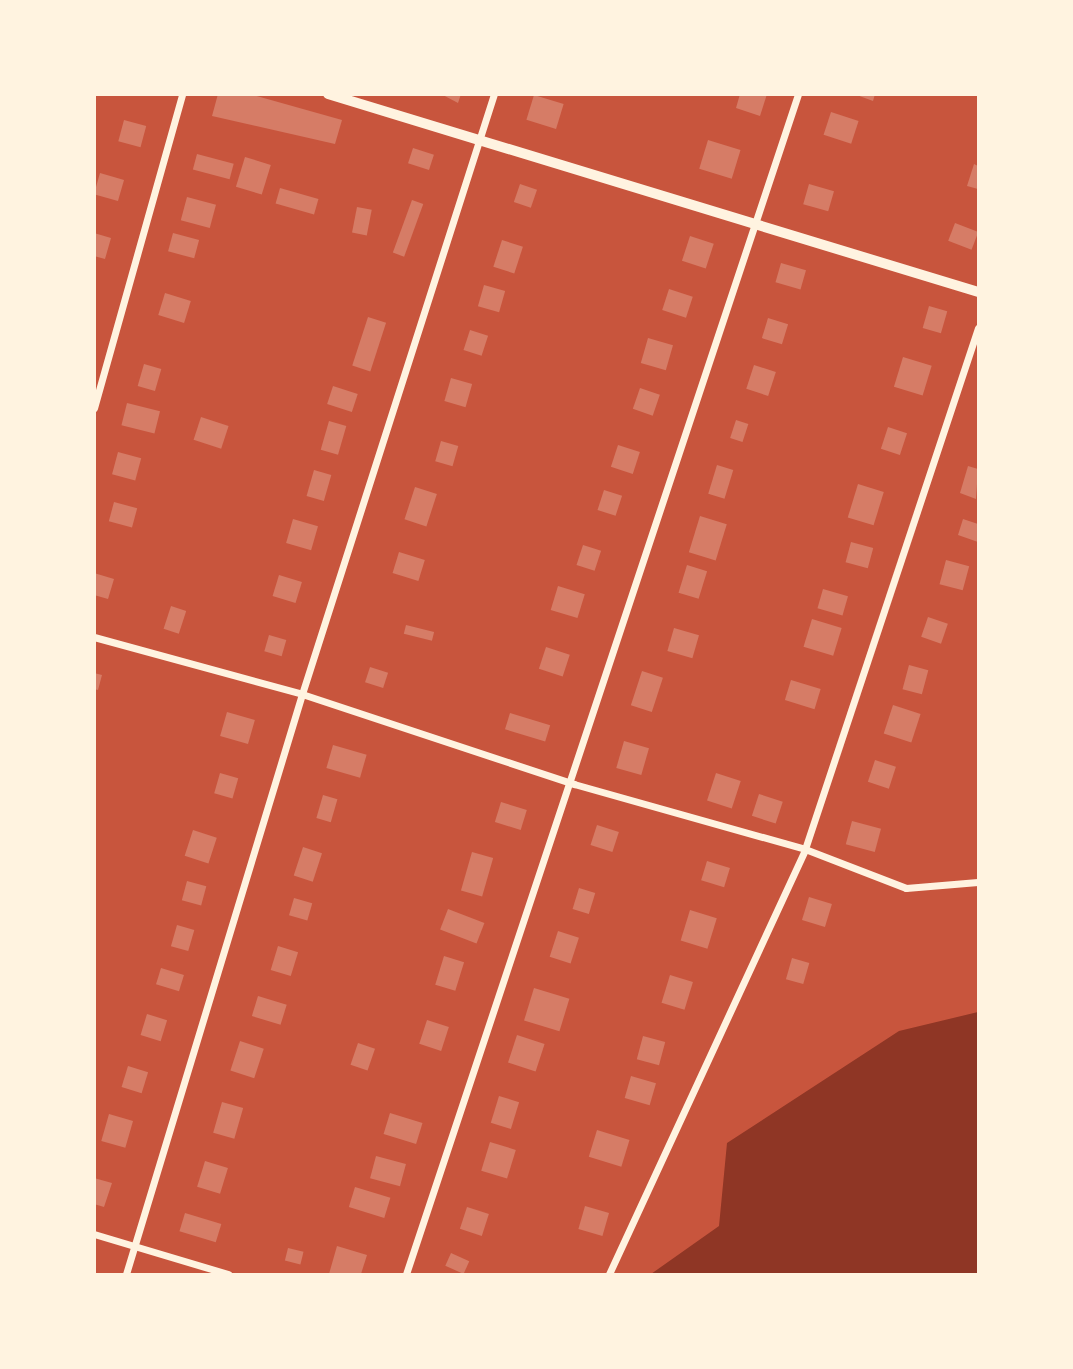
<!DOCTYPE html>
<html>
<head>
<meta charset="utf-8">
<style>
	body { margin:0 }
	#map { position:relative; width:1073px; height:1369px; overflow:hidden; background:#c8553d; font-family:Overpass,sans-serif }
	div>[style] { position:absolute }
	.water>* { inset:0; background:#8f3625 }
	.building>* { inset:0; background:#d67c66; transform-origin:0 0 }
	.minor>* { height:7px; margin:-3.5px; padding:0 3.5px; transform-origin:3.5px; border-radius:3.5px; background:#fff3e0 }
	.tertiary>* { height:10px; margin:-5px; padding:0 5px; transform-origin:5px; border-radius:5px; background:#fff3e0 }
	span { translate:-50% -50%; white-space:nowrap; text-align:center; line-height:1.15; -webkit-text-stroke:6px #fff3e0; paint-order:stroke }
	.frame { position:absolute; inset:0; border:96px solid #fff3e0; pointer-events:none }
</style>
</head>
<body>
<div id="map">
	<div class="water">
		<div style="clip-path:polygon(978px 1012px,978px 1274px,651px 1274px,719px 1226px,727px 1143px,899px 1031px)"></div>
	</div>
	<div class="building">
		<div style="clip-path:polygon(218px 94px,250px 94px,342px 120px,335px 144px,212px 116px)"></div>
		<div style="clip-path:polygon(441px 94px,461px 94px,458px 103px)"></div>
		<div style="clip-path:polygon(740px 94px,767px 94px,760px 116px,736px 108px)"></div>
		<div style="clip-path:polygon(854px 94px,875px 94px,873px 101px)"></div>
		<div style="left:534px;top:95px;width:31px;height:26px;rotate:17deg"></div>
		<div style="left:831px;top:112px;width:29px;height:24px;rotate:18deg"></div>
		<div style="left:124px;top:120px;width:23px;height:22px;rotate:15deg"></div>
		<div style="left:708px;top:140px;width:34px;height:30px;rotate:17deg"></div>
		<div style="left:413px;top:148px;width:22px;height:16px;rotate:18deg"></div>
		<div style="left:197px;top:154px;width:38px;height:16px;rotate:15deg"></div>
		<div style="left:245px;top:157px;width:27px;height:31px;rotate:17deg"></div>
		<div style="clip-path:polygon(974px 164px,978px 166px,978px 189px,967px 186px)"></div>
		<div style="left:100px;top:173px;width:25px;height:22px;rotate:16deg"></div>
		<div style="left:520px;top:184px;width:18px;height:19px;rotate:19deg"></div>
		<div style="left:809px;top:184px;width:26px;height:21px;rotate:16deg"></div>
		<div style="left:280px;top:188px;width:40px;height:16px;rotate:16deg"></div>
		<div style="left:187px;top:197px;width:30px;height:24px;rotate:15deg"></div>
		<div style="left:412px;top:200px;width:12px;height:56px;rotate:20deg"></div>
		<div style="left:357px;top:207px;width:15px;height:26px;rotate:11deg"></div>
		<div style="left:955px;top:223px;width:25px;height:19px;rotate:21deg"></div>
		<div style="clip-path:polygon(94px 233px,111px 238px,105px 259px,94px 256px)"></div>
		<div style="left:173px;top:233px;width:27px;height:19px;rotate:15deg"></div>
		<div style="left:690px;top:236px;width:25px;height:26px;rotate:18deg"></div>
		<div style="left:502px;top:240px;width:22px;height:28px;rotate:18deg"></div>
		<div style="left:781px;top:263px;width:26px;height:20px;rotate:16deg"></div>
		<div style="left:484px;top:285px;width:22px;height:22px;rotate:16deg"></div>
		<div style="left:669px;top:289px;width:25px;height:22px;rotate:18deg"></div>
		<div style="left:165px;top:293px;width:27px;height:23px;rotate:17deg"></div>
		<div style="left:929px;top:306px;width:19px;height:23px;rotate:16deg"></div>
		<div style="left:368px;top:317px;width:19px;height:51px;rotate:18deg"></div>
		<div style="left:768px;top:318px;width:21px;height:21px;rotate:17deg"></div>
		<div style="left:470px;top:330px;width:19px;height:21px;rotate:18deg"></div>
		<div style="left:648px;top:338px;width:26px;height:26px;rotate:16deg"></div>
		<div style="left:903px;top:357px;width:30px;height:31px;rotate:17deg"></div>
		<div style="left:144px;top:364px;width:18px;height:23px;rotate:16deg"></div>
		<div style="left:754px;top:365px;width:23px;height:25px;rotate:18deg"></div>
		<div style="left:451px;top:378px;width:22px;height:24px;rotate:16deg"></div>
		<div style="left:333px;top:386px;width:26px;height:19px;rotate:18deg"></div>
		<div style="left:640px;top:388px;width:21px;height:22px;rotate:19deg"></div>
		<div style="left:127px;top:403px;width:34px;height:23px;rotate:14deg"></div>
		<div style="left:201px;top:417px;width:29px;height:24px;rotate:18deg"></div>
		<div style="left:736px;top:420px;width:13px;height:19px;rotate:18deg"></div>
		<div style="left:329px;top:421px;width:18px;height:30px;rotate:16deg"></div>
		<div style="left:888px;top:427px;width:20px;height:23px;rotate:18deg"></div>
		<div style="left:441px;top:441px;width:18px;height:21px;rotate:16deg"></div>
		<div style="left:618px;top:445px;width:23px;height:23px;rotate:18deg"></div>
		<div style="left:118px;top:452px;width:24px;height:23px;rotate:15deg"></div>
		<div style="left:717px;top:465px;width:17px;height:30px;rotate:17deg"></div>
		<div style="clip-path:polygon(968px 466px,978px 469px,976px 499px,960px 493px)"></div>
		<div style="left:314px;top:470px;width:18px;height:27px;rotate:16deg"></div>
		<div style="left:858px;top:484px;width:27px;height:35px;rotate:17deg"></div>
		<div style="left:415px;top:487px;width:23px;height:34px;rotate:18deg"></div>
		<div style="left:604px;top:490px;width:19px;height:21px;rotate:18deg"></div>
		<div style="left:114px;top:502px;width:24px;height:20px;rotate:15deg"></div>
		<div style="left:700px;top:516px;width:28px;height:38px;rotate:17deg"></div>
		<div style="left:293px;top:519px;width:26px;height:25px;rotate:16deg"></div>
		<div style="clip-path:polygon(963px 519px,978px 524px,978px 542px,958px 535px)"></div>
		<div style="left:851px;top:542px;width:23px;height:21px;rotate:15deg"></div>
		<div style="left:583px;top:545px;width:19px;height:21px;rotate:18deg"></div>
		<div style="left:399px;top:552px;width:27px;height:22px;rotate:17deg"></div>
		<div style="left:946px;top:560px;width:24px;height:25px;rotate:15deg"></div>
		<div style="left:687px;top:565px;width:21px;height:29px;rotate:17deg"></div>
		<div style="clip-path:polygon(94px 573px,114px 579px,108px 599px,94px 595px)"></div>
		<div style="left:279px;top:575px;width:24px;height:22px;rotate:17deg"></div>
		<div style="left:558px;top:586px;width:28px;height:25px;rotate:17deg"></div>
		<div style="left:823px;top:589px;width:26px;height:20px;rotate:16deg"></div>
		<div style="left:171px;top:606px;width:16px;height:24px;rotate:18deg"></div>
		<div style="left:928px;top:617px;width:21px;height:21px;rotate:19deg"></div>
		<div style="left:812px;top:619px;width:31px;height:29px;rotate:17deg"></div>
		<div style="left:406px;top:625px;width:29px;height:9px;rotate:14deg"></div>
		<div style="left:674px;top:628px;width:26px;height:24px;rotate:16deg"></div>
		<div style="left:269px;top:635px;width:18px;height:17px;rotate:16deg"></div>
		<div style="left:546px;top:647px;width:25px;height:23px;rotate:18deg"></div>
		<div style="left:909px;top:665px;width:20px;height:25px;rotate:15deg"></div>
		<div style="left:370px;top:667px;width:19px;height:16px;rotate:18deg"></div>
		<div style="left:642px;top:671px;width:22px;height:36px;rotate:18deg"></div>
		<div style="clip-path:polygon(94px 673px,102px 675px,98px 690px,94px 689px)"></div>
		<div style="left:791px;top:680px;width:31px;height:21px;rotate:17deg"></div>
		<div style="left:893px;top:705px;width:29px;height:30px;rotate:18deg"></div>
		<div style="left:227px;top:712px;width:29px;height:25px;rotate:16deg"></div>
		<div style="left:510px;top:713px;width:42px;height:17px;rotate:17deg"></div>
		<div style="left:624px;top:741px;width:26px;height:28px;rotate:16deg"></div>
		<div style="left:333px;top:745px;width:35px;height:24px;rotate:16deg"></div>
		<div style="left:875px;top:760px;width:22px;height:23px;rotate:18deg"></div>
		<div style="left:220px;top:773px;width:19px;height:21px;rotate:16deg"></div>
		<div style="left:716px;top:773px;width:26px;height:29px;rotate:18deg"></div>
		<div style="left:759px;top:794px;width:25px;height:23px;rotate:18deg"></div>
		<div style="left:323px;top:795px;width:15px;height:24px;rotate:16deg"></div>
		<div style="left:501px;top:802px;width:27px;height:21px;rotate:17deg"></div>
		<div style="left:852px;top:821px;width:30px;height:24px;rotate:15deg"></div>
		<div style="left:597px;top:825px;width:23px;height:21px;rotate:18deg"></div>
		<div style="left:193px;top:830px;width:25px;height:27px;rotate:18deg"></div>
		<div style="left:303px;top:847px;width:20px;height:30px;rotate:18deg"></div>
		<div style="left:472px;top:852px;width:22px;height:40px;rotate:16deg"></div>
		<div style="left:707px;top:861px;width:24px;height:20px;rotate:17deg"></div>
		<div style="left:187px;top:881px;width:20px;height:20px;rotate:15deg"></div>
		<div style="left:579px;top:888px;width:17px;height:22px;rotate:17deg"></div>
		<div style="left:809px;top:897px;width:24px;height:24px;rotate:17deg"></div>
		<div style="left:294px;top:898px;width:19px;height:18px;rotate:16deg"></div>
		<div style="left:448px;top:909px;width:39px;height:22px;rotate:21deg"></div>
		<div style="left:690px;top:910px;width:28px;height:32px;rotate:17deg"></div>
		<div style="left:177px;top:925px;width:18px;height:22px;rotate:16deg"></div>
		<div style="left:558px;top:931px;width:22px;height:27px;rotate:18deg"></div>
		<div style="left:278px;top:946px;width:21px;height:25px;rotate:17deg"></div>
		<div style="left:444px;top:956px;width:21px;height:30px;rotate:17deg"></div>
		<div style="left:792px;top:958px;width:18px;height:22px;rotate:16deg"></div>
		<div style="left:161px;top:968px;width:24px;height:17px;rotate:17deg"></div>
		<div style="left:670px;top:975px;width:24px;height:29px;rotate:17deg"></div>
		<div style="left:534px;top:988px;width:37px;height:34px;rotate:17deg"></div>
		<div style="left:258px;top:996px;width:30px;height:21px;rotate:17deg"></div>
		<div style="left:147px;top:1014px;width:21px;height:22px;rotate:17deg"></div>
		<div style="left:427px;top:1020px;width:23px;height:25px;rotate:18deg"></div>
		<div style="left:517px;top:1035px;width:29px;height:29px;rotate:18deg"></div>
		<div style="left:643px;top:1036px;width:23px;height:24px;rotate:15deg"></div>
		<div style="left:240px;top:1041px;width:25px;height:31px;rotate:18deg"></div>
		<div style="left:358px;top:1043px;width:18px;height:23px;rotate:19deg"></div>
		<div style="left:128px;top:1066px;width:21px;height:22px;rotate:17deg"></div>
		<div style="left:631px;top:1076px;width:26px;height:23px;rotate:16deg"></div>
		<div style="left:499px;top:1096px;width:21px;height:28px;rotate:17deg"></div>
		<div style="left:222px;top:1102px;width:22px;height:32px;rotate:16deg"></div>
		<div style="left:390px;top:1113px;width:34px;height:22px;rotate:17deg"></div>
		<div style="left:109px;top:1114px;width:25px;height:28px;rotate:16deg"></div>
		<div style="left:597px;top:1130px;width:34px;height:28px;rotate:17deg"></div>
		<div style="left:490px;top:1142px;width:27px;height:30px;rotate:17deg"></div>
		<div style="left:376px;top:1156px;width:31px;height:23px;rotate:15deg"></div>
		<div style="left:205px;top:1161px;width:24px;height:27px;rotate:17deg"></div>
		<div style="clip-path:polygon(94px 1178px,112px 1183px,104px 1207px,94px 1204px)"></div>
		<div style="left:355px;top:1187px;width:37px;height:21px;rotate:17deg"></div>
		<div style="left:585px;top:1206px;width:25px;height:24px;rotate:16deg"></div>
		<div style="left:467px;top:1207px;width:23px;height:23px;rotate:18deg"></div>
		<div style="left:185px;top:1213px;width:38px;height:19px;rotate:17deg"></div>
		<div style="clip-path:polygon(337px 1246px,367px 1255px,361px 1274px,329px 1274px)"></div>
		<div style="left:288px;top:1248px;width:16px;height:13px;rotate:14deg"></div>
		<div style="left:451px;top:1253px;width:20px;height:14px;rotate:24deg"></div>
	</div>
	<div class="minor">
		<div style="left:94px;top:408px;width:326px;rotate:-74.3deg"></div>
		<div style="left:94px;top:637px;width:216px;rotate:15.3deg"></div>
		<div style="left:302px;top:694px;width:287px;rotate:18.3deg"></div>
		<div style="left:574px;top:784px;width:240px;rotate:15.7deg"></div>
		<div style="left:805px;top:849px;width:108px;rotate:21.1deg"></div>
		<div style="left:906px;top:888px;width:72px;rotate:-4.8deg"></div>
		<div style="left:94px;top:1234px;width:140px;rotate:16.6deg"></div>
		<div style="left:126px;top:1274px;width:606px;rotate:-73.12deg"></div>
		<div style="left:302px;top:694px;width:630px;rotate:-72.26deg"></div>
		<div style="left:406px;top:1274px;width:1243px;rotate:-71.62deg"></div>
		<div style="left:609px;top:1274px;width:468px;rotate:-65.2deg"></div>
		<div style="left:805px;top:849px;width:549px;rotate:-71.63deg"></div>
	</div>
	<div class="tertiary">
		<div style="left:328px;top:94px;width:679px;rotate:16.94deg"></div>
	</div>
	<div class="frame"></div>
</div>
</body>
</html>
